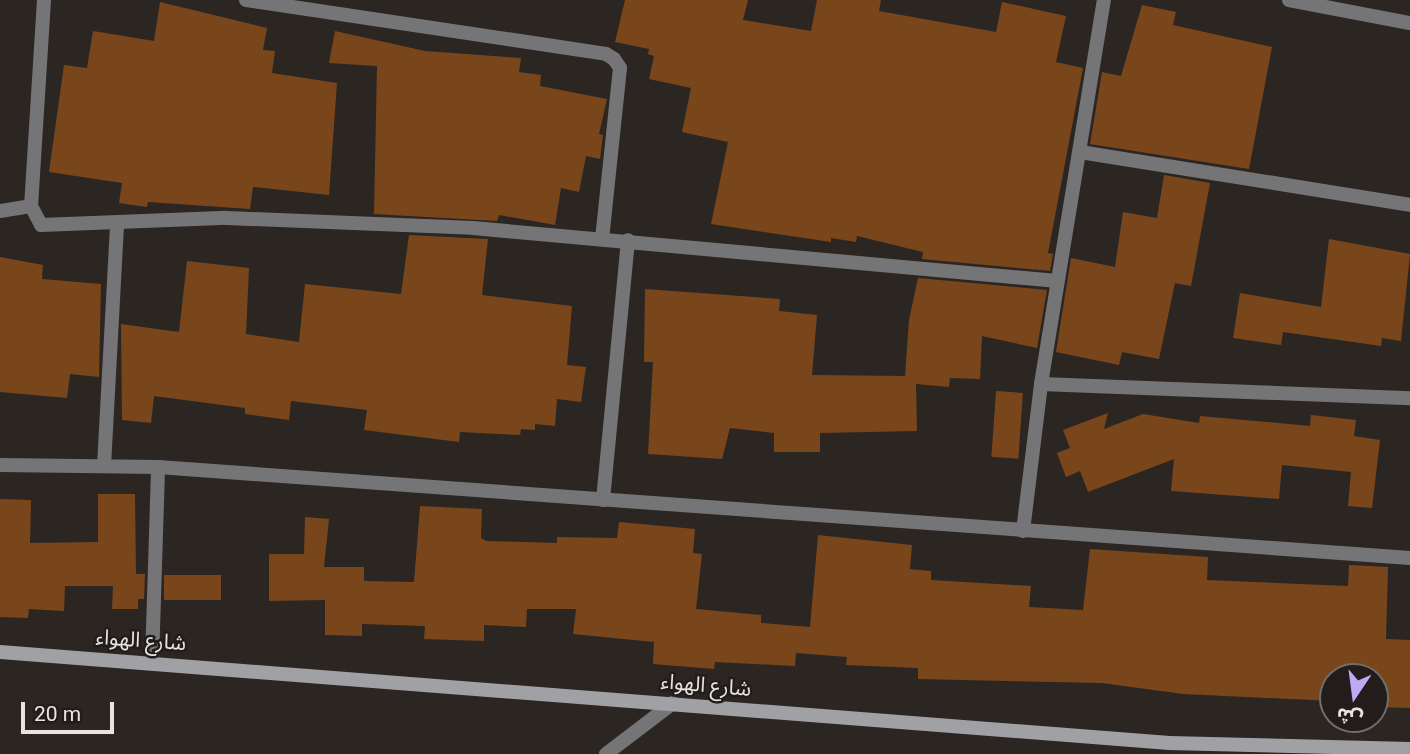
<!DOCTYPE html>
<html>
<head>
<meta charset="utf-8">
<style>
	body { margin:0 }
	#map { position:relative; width:1410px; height:754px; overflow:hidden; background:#2c2623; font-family:Roboto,"Noto Sans Arabic",sans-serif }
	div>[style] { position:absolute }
	.building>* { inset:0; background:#79461c; transform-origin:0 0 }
	.street>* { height:14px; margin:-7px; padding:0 7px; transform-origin:7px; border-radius:7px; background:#757577 }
	.secondary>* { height:14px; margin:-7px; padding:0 7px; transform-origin:7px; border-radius:7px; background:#a1a0a5 }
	span { translate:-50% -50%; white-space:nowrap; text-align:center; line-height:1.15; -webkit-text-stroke:5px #221d1a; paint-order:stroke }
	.street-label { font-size:21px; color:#e7e4e1 }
	.north { position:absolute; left:1319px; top:663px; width:70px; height:70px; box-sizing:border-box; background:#221d1a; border:2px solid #716d6a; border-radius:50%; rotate:193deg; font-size:19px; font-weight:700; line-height:28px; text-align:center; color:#e7e4e1 }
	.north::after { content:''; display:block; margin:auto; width:24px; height:32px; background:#bea9f4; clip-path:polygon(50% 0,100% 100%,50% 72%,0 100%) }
	.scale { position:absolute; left:21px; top:702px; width:93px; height:32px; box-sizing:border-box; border:4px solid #e7e4e1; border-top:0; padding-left:9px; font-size:21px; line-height:24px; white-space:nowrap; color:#e7e4e1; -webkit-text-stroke:5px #221d1a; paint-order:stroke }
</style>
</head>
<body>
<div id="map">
	<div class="building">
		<div style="clip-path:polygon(625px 0,748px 0,743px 20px,811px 31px,817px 0,881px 0,879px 11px,996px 32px,1002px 2px,1066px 16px,1056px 62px,1083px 68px,1048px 253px,1053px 254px,1050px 271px,922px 259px,923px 252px,857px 236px,856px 242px,831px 238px,831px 242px,711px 224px,728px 142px,682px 132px,691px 88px,649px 79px,654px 56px,648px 54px,649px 49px,615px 42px)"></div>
		<div style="clip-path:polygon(160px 2px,267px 28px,263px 50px,275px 51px,272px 73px,337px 83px,329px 195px,253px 187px,250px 209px,148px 202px,147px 207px,119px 203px,122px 183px,49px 172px,64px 65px,87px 68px,93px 31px,154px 41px)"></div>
		<div style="clip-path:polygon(1142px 5px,1176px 12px,1173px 25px,1272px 47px,1249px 169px,1090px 144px,1102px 72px,1121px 76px)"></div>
		<div style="clip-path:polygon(335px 31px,425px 51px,521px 58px,519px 72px,541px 75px,540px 86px,607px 99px,599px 134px,603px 135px,600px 159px,586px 156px,579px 192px,561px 188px,555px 225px,499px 215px,497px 221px,374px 214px,377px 66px,329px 63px)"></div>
		<div style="clip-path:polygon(1164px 175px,1210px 183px,1191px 286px,1175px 283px,1159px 359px,1122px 352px,1119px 365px,1056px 352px,1071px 258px,1115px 267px,1123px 212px,1157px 218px)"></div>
		<div style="clip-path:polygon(409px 235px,488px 239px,482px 295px,572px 306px,567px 365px,586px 367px,581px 402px,557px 399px,555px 426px,535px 424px,535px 430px,521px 429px,520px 435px,460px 432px,459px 442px,364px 430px,367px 410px,291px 401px,289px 420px,245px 414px,245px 408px,154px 396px,151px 423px,122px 420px,121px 324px,179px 332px,187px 261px,249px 268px,246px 334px,299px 342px,305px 284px,401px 294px)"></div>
		<div style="clip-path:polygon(1329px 239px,1410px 254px,1401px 341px,1382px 338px,1381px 346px,1283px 332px,1281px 345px,1233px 338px,1240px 293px,1321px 307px)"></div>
		<div style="clip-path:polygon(0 257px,43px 265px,42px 279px,101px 284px,99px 377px,70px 374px,67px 398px,0 392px)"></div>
		<div style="clip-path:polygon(918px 278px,1047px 290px,1037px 348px,982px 336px,980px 379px,950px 378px,949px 387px,916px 384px,917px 431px,820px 433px,820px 452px,774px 452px,774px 433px,730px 428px,722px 459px,648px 454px,653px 362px,644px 362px,645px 289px,780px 299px,779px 311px,817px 315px,812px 375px,905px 376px,909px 320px)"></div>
		<div style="left:996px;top:391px;width:27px;height:66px;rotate:4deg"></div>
		<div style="clip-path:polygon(1108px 413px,1104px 429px,1143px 414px,1199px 423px,1200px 416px,1310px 426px,1311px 415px,1356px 420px,1354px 436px,1380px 440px,1372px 508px,1348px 506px,1351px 472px,1282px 465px,1279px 499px,1171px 491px,1174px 459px,1088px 492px,1080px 471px,1066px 477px,1057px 453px,1070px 448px,1063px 430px)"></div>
		<div style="clip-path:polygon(98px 494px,135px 494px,136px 574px,145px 574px,144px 599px,138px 599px,138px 609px,112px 609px,113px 586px,65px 586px,64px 611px,29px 609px,28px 618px,0 617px,0 499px,31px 500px,30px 543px,98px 542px)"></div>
		<div style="clip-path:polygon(420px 506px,482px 509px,481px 538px,486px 541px,557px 543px,557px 537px,617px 538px,619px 522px,695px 529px,693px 553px,702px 554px,696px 609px,761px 615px,761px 623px,810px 627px,818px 535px,912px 545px,910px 569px,931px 571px,931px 580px,1031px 586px,1029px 607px,1083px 610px,1090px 549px,1208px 557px,1207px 580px,1348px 586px,1349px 565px,1388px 567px,1386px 639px,1410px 640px,1410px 708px,1375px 707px,1375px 677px,1333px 677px,1333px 701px,1183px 694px,1102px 683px,918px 679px,918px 668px,846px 665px,847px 657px,796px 653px,795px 666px,715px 662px,714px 669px,653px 664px,654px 642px,573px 634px,576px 609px,527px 609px,526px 627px,484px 625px,484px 641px,424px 639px,425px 626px,362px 624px,362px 636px,325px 635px,325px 600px,269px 601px,269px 554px,304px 554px,305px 517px,329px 519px,324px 567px,364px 567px,364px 581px,414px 582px)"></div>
		<div style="left:164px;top:575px;width:57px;height:25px"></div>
	</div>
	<div class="street">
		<div style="left:44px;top:0;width:206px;rotate:93.6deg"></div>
		<div style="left:31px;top:206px;width:21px;rotate:62deg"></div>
		<div style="left:41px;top:225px;width:186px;rotate:-2.2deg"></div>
		<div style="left:227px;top:218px;width:246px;rotate:2.3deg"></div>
		<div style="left:473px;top:228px;width:587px;rotate:5.18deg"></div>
		<div style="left:246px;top:0;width:364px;rotate:8.5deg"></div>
		<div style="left:606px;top:54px;width:9px;rotate:32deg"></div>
		<div style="left:614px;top:59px;width:11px;rotate:56deg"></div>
		<div style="left:620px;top:68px;width:171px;rotate:96deg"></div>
		<div style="left:1289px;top:0;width:123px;rotate:10.8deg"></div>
		<div style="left:1080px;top:152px;width:334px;rotate:9.1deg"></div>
		<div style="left:0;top:211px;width:31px;rotate:-9deg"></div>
		<div style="left:1041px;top:384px;width:369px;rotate:2.2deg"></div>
		<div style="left:0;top:465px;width:158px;rotate:0.7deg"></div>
		<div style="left:158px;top:467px;width:1255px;rotate:4.16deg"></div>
		<div style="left:104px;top:466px;width:240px;rotate:-86.9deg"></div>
		<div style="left:603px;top:500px;width:261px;rotate:-84.5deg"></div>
		<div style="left:1023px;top:531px;width:148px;rotate:-83deg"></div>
		<div style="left:1041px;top:384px;width:389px;rotate:-80.7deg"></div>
		<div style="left:152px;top:661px;width:194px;rotate:-88.2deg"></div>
		<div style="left:606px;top:754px;width:84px;rotate:-37.3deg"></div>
	</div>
	<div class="secondary">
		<div style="left:0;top:652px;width:1173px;rotate:4.45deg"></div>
		<div style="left:1169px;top:743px;width:241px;rotate:1.4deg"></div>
	</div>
	<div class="street-label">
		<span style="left:141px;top:640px;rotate:4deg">شارع الهواء</span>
		<span style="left:706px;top:685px;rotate:5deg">شارع الهواء</span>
	</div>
	<div class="north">ش</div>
	<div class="scale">20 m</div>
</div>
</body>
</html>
